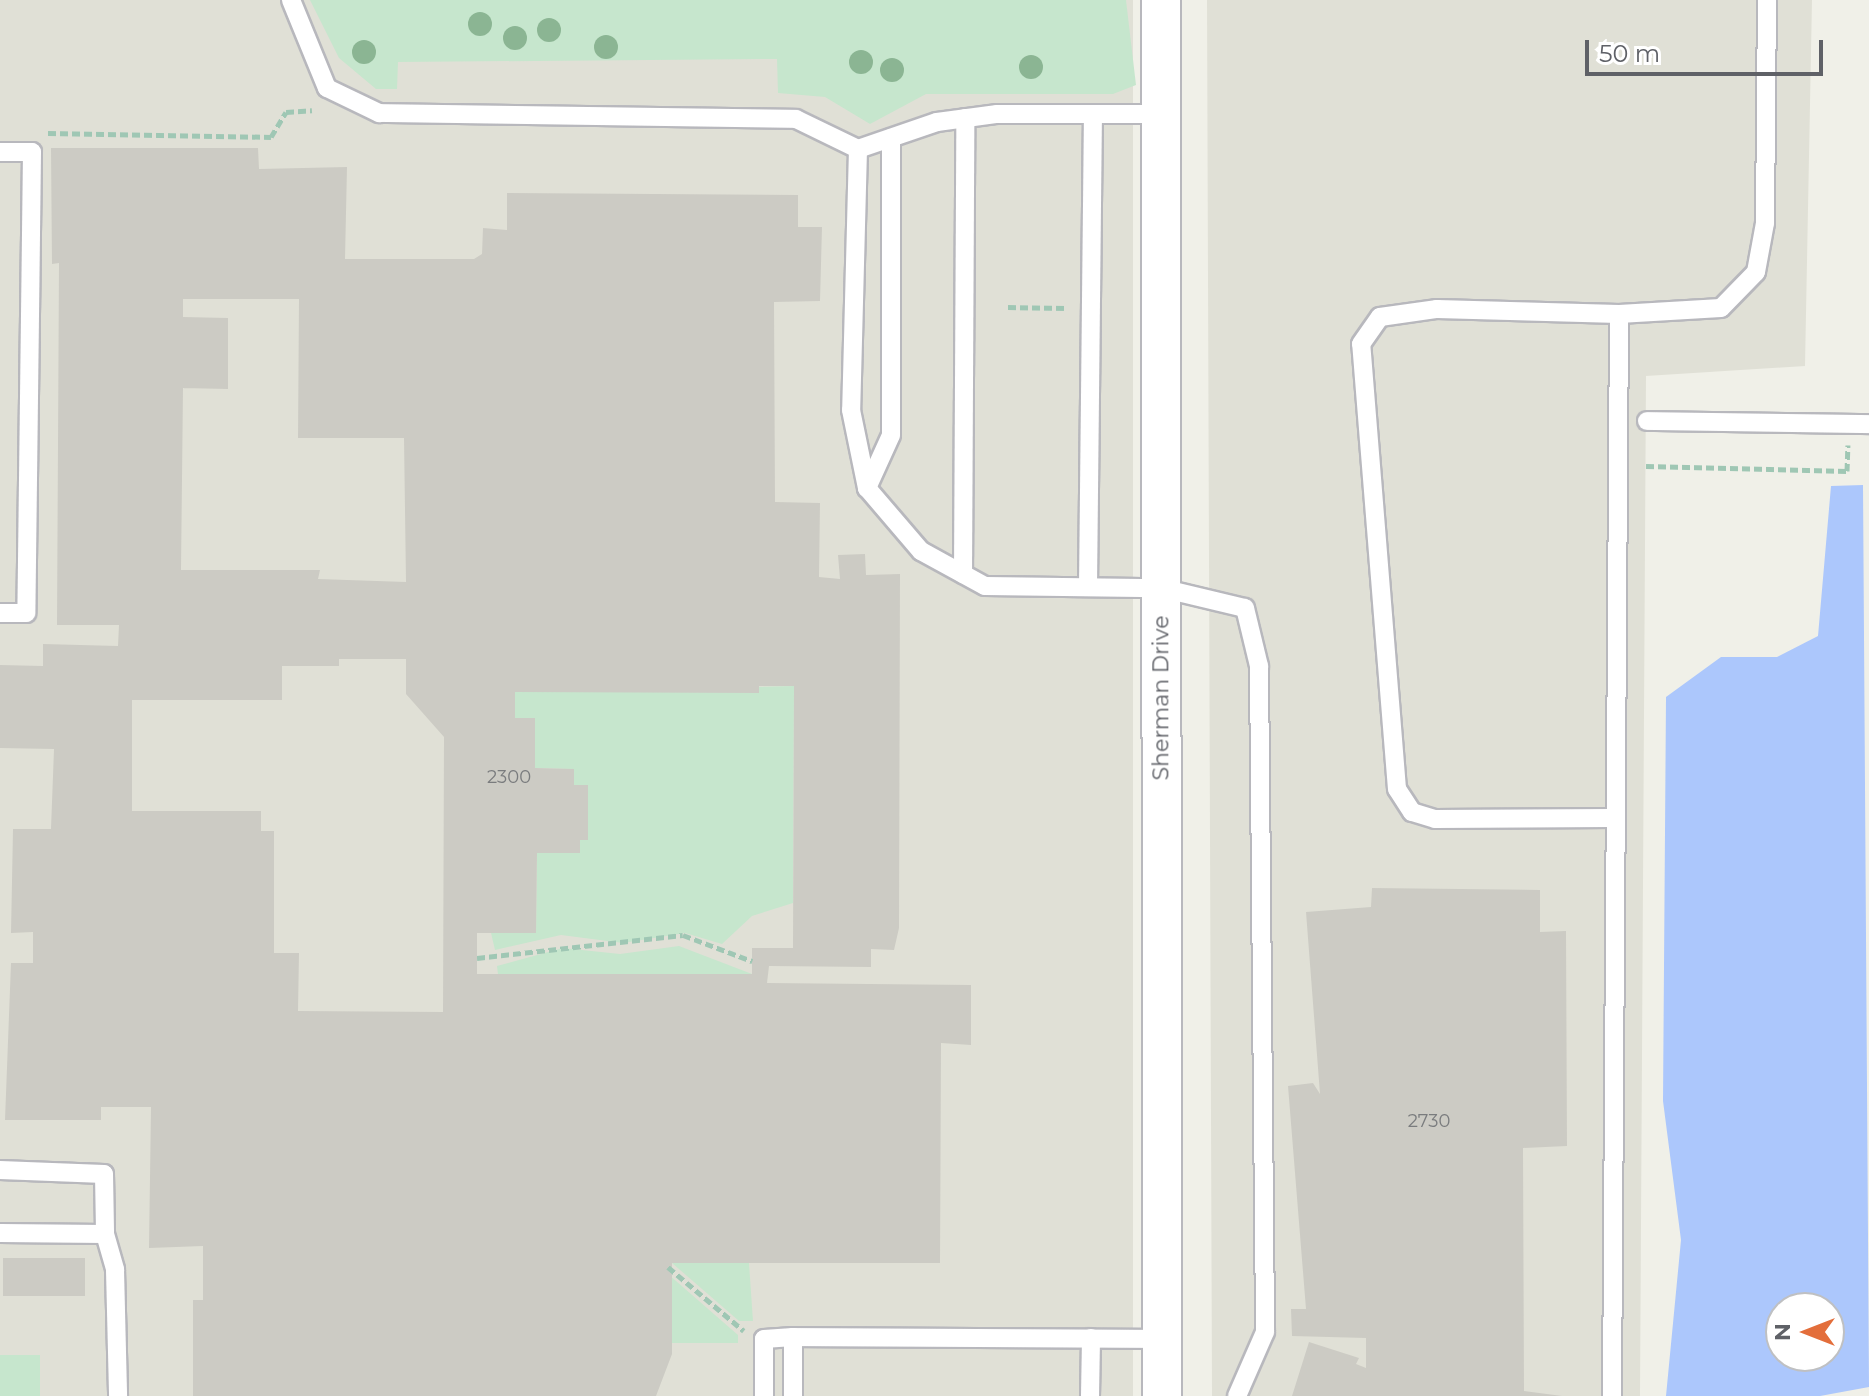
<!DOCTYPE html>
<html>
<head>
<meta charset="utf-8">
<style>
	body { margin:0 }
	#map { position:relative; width:1869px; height:1396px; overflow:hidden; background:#f0f0e8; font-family:Montserrat,sans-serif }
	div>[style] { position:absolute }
	.education>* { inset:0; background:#e0e0d6; transform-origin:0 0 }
	.green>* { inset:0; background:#c6e6cd; transform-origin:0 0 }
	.water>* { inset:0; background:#acc7fc }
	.building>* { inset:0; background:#cccbc4; transform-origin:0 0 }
	.path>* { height:5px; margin-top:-2.5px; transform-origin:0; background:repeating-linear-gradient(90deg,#9fc7b4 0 8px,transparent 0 12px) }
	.roads { filter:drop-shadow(2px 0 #b8b8bd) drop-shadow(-2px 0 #b8b8bd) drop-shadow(0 2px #b8b8bd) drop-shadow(0 -2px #b8b8bd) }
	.service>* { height:18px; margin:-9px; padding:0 9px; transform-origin:9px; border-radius:9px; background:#fff }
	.minor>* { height:38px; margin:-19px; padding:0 19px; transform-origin:19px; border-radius:19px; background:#fff }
	.trees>* { width:24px; height:24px; margin:-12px; border-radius:50%; background:#8bb593 }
	span { translate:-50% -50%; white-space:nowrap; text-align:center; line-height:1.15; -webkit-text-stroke:7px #fff; paint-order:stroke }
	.number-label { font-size:18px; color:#7a7c7e }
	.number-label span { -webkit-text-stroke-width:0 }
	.street-label { font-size:22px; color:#5f6167 }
	.north { position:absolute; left:1765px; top:1292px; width:80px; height:80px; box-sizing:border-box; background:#fff; border:2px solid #bfc0c2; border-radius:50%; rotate:270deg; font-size:22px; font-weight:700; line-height:32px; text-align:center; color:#5f6167 }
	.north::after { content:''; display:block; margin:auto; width:28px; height:36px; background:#e36e3b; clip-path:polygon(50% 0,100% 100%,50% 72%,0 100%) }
	.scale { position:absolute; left:1585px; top:40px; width:238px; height:36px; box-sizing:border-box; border:4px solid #5f6167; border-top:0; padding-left:10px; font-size:24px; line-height:28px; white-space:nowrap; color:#5f6167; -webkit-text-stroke:6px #fff; paint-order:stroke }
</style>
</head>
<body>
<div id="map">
	<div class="education">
		<div style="left:0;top:0;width:1133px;height:1396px"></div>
		<div style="clip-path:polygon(1207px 0,1812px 0,1805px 366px,1646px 376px,1640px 1396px,1212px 1396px)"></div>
	</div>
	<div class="green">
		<div style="clip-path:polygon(310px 0,1126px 0,1136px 85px,1113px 94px,926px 94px,870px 124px,825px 97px,778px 93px,777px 59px,398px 62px,397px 89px,376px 89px,339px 58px)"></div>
		<div style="clip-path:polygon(794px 686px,793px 903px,752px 916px,722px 944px,685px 933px,623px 943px,561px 935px,495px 950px,491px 933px,536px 933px,537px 853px,579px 853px,580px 840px,588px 840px,588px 786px,574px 785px,573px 769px,535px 768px,515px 718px,515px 692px)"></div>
		<div style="clip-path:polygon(679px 946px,752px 974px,498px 974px,497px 966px,563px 948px,620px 954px)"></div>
		<div style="clip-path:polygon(672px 1263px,749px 1263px,753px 1321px,739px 1321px)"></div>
		<div style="clip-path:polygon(668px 1274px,738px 1335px,738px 1343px,668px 1343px)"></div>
		<div style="left:0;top:1355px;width:40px;height:41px"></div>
	</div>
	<div class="water">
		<div style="clip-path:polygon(evenodd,1863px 485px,1869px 1387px,1820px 1396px,1666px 1396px,1681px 1240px,1663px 1101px,1666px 697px,1721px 657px,1777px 657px,1818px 636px,1831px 486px,1863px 485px,1781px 1308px,1829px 1308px,1829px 1356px,1781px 1356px,1781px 1308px)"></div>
	</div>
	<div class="building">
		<div style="clip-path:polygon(evenodd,51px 148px,258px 148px,259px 169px,347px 167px,345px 259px,474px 259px,482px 254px,483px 228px,507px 230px,507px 193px,798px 195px,798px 227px,822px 227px,820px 301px,774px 302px,775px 502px,820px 503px,819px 577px,840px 579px,838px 555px,865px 554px,866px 575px,900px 574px,899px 928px,894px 950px,871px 949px,871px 967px,769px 966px,767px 983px,971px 985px,971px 1045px,941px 1043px,940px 1263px,672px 1263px,672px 1354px,656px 1396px,193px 1396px,193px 1300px,203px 1300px,203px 1246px,149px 1248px,151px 1107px,101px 1107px,101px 1120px,5px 1120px,11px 963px,33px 963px,33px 932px,11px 933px,13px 829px,51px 829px,54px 749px,0 748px,0 665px,43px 666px,43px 644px,118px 646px,119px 625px,57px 625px,59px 263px,52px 264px,51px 148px,183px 299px,299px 299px,298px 438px,404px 438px,406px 582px,318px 579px,320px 570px,181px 570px,183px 388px,228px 389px,228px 318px,183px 317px,183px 299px,51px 148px,339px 659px,406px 659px,406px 694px,444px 737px,443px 1012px,298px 1011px,299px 953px,274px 953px,274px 831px,261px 831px,261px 811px,132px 811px,132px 700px,282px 700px,282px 666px,339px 666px,339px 659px,51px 148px,759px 686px,794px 686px,793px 948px,752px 948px,752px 974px,477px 974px,477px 933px,536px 933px,537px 853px,580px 853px,580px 840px,588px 840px,588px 785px,574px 785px,574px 769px,535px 768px,535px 718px,515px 718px,515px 692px,759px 693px,759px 686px)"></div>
		<div style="clip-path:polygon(1372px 888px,1540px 890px,1540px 932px,1566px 931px,1567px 1146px,1523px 1148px,1524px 1391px,1562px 1396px,1292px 1396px,1309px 1342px,1359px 1358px,1356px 1364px,1366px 1368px,1366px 1338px,1292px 1336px,1291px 1309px,1306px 1309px,1288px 1086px,1313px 1083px,1320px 1094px,1306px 912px,1371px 907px)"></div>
		<div style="left:3px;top:1258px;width:82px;height:38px"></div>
	</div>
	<div class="path">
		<div style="left:48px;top:133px;width:223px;rotate:1deg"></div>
		<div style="left:271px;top:137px;width:29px;rotate:-59deg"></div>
		<div style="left:286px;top:112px;width:26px;rotate:-4deg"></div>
		<div style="left:1008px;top:307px;width:59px;rotate:1deg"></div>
		<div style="left:1646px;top:466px;width:201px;rotate:1.4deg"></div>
		<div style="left:1847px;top:471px;width:26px;rotate:-88deg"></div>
		<div style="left:477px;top:958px;width:207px;rotate:-6.4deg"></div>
		<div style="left:683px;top:935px;width:74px;rotate:20.6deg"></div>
		<div style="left:668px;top:1267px;width:99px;rotate:40.1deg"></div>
	</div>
	<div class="roads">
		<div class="service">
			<div style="left:291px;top:0;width:95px;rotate:67.8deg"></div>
			<div style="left:327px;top:88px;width:58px;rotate:25.7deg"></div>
			<div style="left:379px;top:113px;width:417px;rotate:0.8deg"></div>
			<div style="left:796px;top:119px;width:69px;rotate:25.8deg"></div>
			<div style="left:858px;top:149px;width:83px;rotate:-18.9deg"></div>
			<div style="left:937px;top:122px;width:61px;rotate:-7.6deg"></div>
			<div style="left:997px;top:114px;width:164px"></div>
			<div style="left:858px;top:149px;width:261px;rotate:91.5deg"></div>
			<div style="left:851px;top:410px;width:80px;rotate:78.4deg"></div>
			<div style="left:867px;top:488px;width:83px;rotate:49.4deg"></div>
			<div style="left:921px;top:551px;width:73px;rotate:28.7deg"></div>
			<div style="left:985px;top:586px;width:176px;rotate:0.7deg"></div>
			<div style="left:1161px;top:588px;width:86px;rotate:13.4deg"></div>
			<div style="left:1245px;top:608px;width:60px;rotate:76.4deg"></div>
			<div style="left:1259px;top:666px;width:666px;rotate:89.48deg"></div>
			<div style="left:1265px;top:1332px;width:70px;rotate:113.6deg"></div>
			<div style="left:0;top:152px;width:32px"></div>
			<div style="left:32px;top:152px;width:461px;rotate:90.7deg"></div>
			<div style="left:26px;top:613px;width:26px;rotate:180deg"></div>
			<div style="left:1647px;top:421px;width:222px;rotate:0.8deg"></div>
			<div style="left:867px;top:488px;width:58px;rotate:-65.6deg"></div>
			<div style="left:891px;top:435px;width:297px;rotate:-90deg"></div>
			<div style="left:963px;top:574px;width:456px;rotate:-89.7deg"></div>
			<div style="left:1088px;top:587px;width:473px;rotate:-89.4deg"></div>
			<div style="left:1612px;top:818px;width:177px;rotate:179.7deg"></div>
			<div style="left:1435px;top:819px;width:24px;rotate:-163deg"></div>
			<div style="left:1412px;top:812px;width:27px;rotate:-123deg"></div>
			<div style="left:1397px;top:789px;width:446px;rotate:-94.6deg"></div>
			<div style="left:1361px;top:344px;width:33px;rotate:-55deg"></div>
			<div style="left:1380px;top:317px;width:58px;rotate:-8deg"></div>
			<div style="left:1437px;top:309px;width:182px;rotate:1.6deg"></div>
			<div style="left:0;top:1170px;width:104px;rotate:2.2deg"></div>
			<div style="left:104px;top:1174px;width:60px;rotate:89deg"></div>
			<div style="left:105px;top:1234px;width:105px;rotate:-179.5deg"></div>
			<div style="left:105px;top:1234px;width:37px;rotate:74deg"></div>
			<div style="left:115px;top:1270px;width:126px;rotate:88.6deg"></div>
			<div style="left:764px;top:1396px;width:57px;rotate:-90deg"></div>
			<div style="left:764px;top:1339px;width:29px;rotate:-4deg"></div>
			<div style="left:793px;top:1396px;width:59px;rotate:-90deg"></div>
			<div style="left:793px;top:1337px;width:368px;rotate:0.3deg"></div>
			<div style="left:1090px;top:1396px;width:58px;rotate:-89deg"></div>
			<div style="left:1612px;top:1396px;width:1082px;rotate:-89.63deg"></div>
			<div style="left:1619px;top:314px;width:102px;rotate:-3.4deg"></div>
			<div style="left:1721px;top:308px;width:50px;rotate:-45.8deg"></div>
			<div style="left:1756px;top:272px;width:50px;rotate:-79.6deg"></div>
			<div style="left:1765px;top:223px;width:223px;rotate:-89.5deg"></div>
		</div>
		<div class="minor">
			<div style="left:1161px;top:0;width:1396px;rotate:89.96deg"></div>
		</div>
	</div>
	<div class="trees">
		<div style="left:480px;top:24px"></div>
		<div style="left:549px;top:30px"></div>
		<div style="left:515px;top:38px"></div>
		<div style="left:606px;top:47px"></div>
		<div style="left:364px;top:52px"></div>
		<div style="left:861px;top:62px"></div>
		<div style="left:1031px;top:67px"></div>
		<div style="left:892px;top:70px"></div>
	</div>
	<div class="number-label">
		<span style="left:509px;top:777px">2300</span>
		<span style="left:1429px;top:1121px">2730</span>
	</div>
	<div class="street-label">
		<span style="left:1161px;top:698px;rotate:-90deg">Sherman Drive</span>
	</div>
	<div class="north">N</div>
	<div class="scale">50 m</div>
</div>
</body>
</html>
